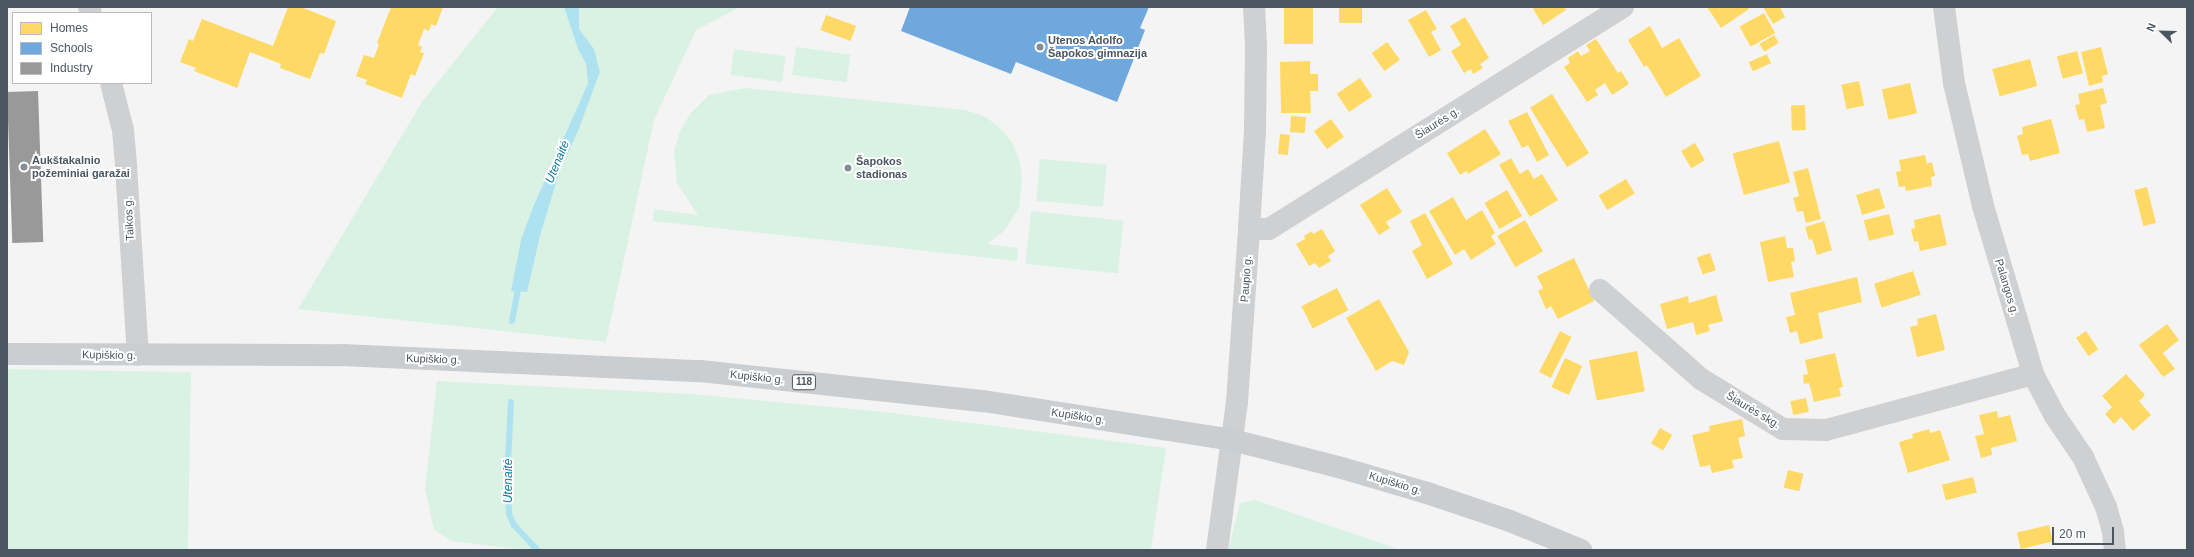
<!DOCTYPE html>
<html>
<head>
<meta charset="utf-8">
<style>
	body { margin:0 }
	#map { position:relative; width:2194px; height:557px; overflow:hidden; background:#f4f4f4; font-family:Arial,sans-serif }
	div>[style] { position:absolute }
	.green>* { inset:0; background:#d9f2e3; transform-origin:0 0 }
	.water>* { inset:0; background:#aee2f0 }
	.homes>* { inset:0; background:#ffd966; transform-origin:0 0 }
	.schools>* { inset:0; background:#6fa8dc }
	.industry>* { inset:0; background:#999; transform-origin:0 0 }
	.stream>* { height:6px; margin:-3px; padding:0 3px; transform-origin:3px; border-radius:3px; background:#aee2f0 }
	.minor>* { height:22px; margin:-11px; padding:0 11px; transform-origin:11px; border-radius:11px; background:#ced0d2 }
	.primary>* { height:22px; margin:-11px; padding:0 11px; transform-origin:11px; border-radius:11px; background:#caced1 }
	.dots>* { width:11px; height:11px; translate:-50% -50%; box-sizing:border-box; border:2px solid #fff; border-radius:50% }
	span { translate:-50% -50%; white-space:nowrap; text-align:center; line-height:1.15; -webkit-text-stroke:4px #fff; paint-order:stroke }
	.shield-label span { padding:1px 3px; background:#fff; border:1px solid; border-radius:3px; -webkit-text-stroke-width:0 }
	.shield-label { font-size:10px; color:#4a5661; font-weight:700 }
	.poi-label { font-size:11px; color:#4a5661; font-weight:700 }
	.left { translate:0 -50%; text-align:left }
	.street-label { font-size:11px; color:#4a5661 }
	.water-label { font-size:12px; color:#0c7c9b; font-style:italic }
	.frame { position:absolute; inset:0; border:8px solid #4a5661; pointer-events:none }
	.legend { position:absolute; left:12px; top:12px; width:140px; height:72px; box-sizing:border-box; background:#fff; border:1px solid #b7bbc0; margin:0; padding:5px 7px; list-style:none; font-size:12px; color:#4a5661 }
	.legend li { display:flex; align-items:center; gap:8px; height:20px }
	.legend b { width:20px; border:1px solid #b7bbc0 }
	.north { position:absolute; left:2142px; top:12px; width:40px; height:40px; -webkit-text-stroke:3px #fff; paint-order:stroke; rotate:293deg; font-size:11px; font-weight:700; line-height:16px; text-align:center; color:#4a5661 }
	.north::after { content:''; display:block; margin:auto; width:14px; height:18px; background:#4a5661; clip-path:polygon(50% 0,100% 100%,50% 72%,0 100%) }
	.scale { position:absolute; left:2052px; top:527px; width:62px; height:18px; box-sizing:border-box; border:2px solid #4a5661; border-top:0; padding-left:5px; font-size:12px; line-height:14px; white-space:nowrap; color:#4a5661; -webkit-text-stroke:3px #fff; paint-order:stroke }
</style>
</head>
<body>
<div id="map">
	<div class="green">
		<div style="clip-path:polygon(498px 7px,564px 7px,578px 49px,586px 64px,588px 83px,533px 207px,511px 291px,526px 292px,540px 236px,559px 173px,578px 131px,600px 72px,594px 49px,579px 29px,579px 8px,740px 7px,696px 30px,654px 120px,606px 342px,298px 309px,422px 102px)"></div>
		<div style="left:796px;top:47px;width:55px;height:28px;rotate:8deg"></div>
		<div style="left:734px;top:49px;width:52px;height:26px;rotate:8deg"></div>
		<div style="clip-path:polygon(745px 88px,965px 110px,984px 116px,999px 127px,1012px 142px,1019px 159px,1022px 177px,1019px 208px,1004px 231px,987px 244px,1018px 248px,1017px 261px,653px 221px,654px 209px,698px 215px,677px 183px,674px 152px,680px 131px,690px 114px,709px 95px)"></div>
		<div style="left:1040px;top:159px;width:67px;height:42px;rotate:5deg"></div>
		<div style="left:1031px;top:211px;width:93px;height:53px;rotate:6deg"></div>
		<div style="left:7px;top:369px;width:184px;height:181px;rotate:1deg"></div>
		<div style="clip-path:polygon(437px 381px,690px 394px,885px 412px,1166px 448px,1151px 550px,523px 550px,452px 541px,434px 530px,425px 489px)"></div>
		<div style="clip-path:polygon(1255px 500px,1401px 550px,1228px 550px,1240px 503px)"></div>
	</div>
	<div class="water">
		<div style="clip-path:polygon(564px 7px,581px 7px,579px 8px,579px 29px,594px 49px,600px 72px,578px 131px,559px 173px,540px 236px,527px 292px,511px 291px,521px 240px,533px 207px,588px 83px,586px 64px,578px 49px)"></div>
	</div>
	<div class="homes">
		<div style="clip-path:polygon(288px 7px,301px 7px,336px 21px,324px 54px,320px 53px,310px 79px,280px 68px,281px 64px,250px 52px,237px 88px,194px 71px,196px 68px,180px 62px,189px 39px,193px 41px,202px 19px,273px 46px)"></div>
		<div style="clip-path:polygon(391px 7px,443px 7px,436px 26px,431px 24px,429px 31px,424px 29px,418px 45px,422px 47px,420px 52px,424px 53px,415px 76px,411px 74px,402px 98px,365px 84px,367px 80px,356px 76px,364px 55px,374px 58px,379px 44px,377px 43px)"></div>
		<div style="left:1284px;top:7px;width:29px;height:37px"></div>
		<div style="left:1339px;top:7px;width:23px;height:16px"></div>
		<div style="clip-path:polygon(1536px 7px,1564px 7px,1566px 10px,1543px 25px,1533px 9px)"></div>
		<div style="clip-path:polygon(1707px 7px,1747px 7px,1749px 9px,1721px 28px)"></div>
		<div style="clip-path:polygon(1763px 7px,1780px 7px,1785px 17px,1773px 24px)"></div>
		<div style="clip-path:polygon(1426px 10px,1437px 29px,1431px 32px,1441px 50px,1429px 57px,1408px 20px)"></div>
		<div style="left:1764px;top:13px;width:23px;height:28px;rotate:61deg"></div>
		<div style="left:826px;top:15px;width:32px;height:16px;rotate:20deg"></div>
		<div style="clip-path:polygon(1465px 17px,1489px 58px,1480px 64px,1483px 68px,1473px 74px,1471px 69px,1464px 73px,1451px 51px,1461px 45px,1450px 26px)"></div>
		<div style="clip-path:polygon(1650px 26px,1662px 48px,1679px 38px,1701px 76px,1666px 97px,1647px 65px,1644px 67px,1628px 40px)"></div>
		<div style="left:1774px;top:35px;width:9px;height:17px;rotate:58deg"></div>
		<div style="clip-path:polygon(1596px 39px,1618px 73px,1621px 71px,1629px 84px,1612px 95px,1605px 83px,1595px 90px,1598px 95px,1587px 102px,1564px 67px,1570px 63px,1568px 58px,1578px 51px,1581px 56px,1590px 51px,1586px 45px)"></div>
		<div style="left:1387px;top:42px;width:22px;height:19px;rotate:54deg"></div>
		<div style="clip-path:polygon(2101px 47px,2108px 74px,2102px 76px,2103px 82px,2089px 86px,2081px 52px)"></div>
		<div style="left:2077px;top:51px;width:23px;height:21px;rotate:75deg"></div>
		<div style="left:1767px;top:54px;width:10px;height:20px;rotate:66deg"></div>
		<div style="left:2030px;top:59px;width:28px;height:39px;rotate:75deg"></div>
		<div style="clip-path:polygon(1310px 61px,1310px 74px,1318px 74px,1318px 91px,1310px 91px,1311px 113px,1281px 113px,1280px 62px)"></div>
		<div style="left:1360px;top:78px;width:22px;height:28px;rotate:56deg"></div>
		<div style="left:1859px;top:81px;width:25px;height:18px;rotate:78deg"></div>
		<div style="left:1910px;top:83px;width:31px;height:29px;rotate:77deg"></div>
		<div style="clip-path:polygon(2103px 88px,2107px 103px,2100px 105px,2105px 128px,2087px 132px,2084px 119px,2079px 120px,2075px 105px,2080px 104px,2078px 94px)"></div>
		<div style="left:1552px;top:94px;width:70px;height:26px;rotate:58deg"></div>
		<div style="left:1805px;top:105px;width:25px;height:14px;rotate:88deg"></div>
		<div style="clip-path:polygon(1527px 112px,1549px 155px,1537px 162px,1528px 145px,1522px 148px,1508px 121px)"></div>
		<div style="left:1291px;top:116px;width:15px;height:16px;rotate:4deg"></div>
		<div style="left:1331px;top:119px;width:22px;height:21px;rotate:54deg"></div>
		<div style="clip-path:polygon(2051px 119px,2060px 153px,2030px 161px,2028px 154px,2022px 155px,2017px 136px,2023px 134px,2022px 127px)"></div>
		<div style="clip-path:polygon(1485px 129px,1501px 154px,1468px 174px,1466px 171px,1460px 175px,1447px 153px)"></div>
		<div style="left:1280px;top:134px;width:10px;height:20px;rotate:6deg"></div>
		<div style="left:1779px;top:141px;width:43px;height:48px;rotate:75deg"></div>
		<div style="left:1695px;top:143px;width:20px;height:16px;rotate:60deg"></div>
		<div style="clip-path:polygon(1925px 155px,1927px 164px,1932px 162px,1935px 176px,1931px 177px,1932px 186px,1906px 191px,1905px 186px,1899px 187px,1896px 172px,1901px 171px,1899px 160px)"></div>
		<div style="clip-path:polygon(1511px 158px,1520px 174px,1528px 169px,1534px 179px,1542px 174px,1558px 200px,1530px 217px,1499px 165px)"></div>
		<div style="clip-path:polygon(1808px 168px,1821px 219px,1806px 223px,1803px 211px,1797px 212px,1793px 198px,1799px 196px,1793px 172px)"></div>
		<div style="left:1626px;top:179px;width:17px;height:32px;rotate:59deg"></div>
		<div style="left:2147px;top:187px;width:37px;height:13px;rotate:76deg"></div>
		<div style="clip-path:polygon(1387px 188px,1402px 212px,1386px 222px,1390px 228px,1379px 235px,1360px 205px)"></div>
		<div style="left:1879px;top:188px;width:21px;height:24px;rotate:73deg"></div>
		<div style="left:1507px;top:190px;width:30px;height:26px;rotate:60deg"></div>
		<div style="clip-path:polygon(1453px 197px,1466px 220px,1482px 210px,1495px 233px,1491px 236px,1496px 244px,1471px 260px,1464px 249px,1455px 255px,1429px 211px)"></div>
		<div style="clip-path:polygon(1425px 213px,1453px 264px,1427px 279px,1412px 251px,1422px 245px,1410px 221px)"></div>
		<div style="left:1889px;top:214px;width:21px;height:26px;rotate:76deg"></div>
		<div style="clip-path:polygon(1940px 214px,1947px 245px,1920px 251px,1918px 241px,1914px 242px,1911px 229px,1915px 228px,1914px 220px)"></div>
		<div style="left:1525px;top:220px;width:36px;height:32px;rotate:60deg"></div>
		<div style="clip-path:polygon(1824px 221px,1832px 250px,1817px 255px,1812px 239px,1809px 240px,1805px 227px)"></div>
		<div style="clip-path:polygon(1322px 229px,1335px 251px,1328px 256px,1331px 261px,1319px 268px,1315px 263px,1309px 266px,1296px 244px,1305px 239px,1304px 236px,1312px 231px,1313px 234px)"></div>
		<div style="clip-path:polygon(1785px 236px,1787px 248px,1793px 248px,1795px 261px,1791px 262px,1794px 277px,1768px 282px,1760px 242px)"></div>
		<div style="left:1710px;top:253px;width:18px;height:14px;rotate:71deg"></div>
		<div style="clip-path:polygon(1574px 258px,1594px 301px,1558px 319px,1551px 306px,1546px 309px,1538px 291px,1543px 288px,1537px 276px)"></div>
		<div style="left:1913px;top:271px;width:25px;height:41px;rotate:72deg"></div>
		<div style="clip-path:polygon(1857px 277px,1862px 302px,1818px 313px,1823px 338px,1800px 344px,1797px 331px,1790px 333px,1786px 317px,1795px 315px,1790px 293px)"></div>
		<div style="left:1337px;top:288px;width:25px;height:40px;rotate:63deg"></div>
		<div style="clip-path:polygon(1716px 295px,1723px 321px,1708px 325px,1710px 331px,1696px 335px,1693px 322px,1667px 329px,1660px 304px,1688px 296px,1689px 303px)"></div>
		<div style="clip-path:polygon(1379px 299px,1409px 352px,1404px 365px,1392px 361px,1376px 371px,1346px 318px)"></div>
		<div style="clip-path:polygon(1936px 314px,1945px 350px,1917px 357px,1910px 327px,1918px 325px,1917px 319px)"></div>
		<div style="clip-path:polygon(2167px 324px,2179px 340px,2163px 353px,2175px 369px,2163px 377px,2139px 345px)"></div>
		<div style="left:1560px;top:331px;width:13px;height:46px;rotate:27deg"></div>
		<div style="left:2086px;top:331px;width:22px;height:12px;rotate:56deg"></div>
		<div style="left:1637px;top:351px;width:41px;height:49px;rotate:79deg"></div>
		<div style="clip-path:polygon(1835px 353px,1843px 387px,1839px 388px,1841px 396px,1814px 402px,1809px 383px,1804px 384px,1803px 375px,1808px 374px,1805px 360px)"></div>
		<div style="left:1565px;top:358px;width:19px;height:32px;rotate:25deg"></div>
		<div style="clip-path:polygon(2126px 374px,2145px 395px,2139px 401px,2151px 415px,2133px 431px,2121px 417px,2114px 424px,2105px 414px,2112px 407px,2102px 396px)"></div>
		<div style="left:1806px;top:398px;width:14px;height:16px;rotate:78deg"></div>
		<div style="clip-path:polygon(1997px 411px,1998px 418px,2010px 415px,2017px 441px,1991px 448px,1992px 455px,1981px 458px,1975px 436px,1984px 434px,1979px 415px)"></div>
		<div style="clip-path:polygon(1742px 419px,1745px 436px,1738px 438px,1743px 458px,1732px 460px,1734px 468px,1712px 473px,1710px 465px,1700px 467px,1692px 435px,1710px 431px,1709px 426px)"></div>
		<div style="left:1660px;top:428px;width:14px;height:18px;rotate:30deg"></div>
		<div style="clip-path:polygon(1929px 429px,1930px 433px,1940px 430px,1950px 460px,1908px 473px,1899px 442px,1913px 438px,1912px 434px)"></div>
		<div style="left:1788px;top:470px;width:16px;height:18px;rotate:14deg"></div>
		<div style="left:1973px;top:477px;width:16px;height:32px;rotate:76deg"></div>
		<div style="left:2049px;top:525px;width:17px;height:33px;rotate:77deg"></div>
	</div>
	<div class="schools">
		<div style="clip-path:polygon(910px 7px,1149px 7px,1140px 28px,1145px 30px,1117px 102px,1016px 62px,1011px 74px,901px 31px)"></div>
	</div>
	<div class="industry">
		<div style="left:38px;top:91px;width:151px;height:31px;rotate:88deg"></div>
	</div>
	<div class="stream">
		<div style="left:512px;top:321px;width:37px;rotate:-79deg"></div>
		<div style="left:511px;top:402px;width:80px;rotate:92.9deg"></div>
		<div style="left:507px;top:482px;width:32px;rotate:86deg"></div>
		<div style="left:509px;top:514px;width:12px;rotate:66deg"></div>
		<div style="left:514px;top:525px;width:34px;rotate:47deg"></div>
	</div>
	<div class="minor">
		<div style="left:89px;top:7px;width:6px;rotate:72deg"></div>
		<div style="left:1944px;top:7px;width:77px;rotate:82.5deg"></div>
		<div style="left:1954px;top:83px;width:126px;rotate:76.7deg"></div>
		<div style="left:1983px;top:206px;width:175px;rotate:73.4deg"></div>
		<div style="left:2033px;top:374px;width:47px;rotate:62.4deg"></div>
		<div style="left:2055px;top:416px;width:50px;rotate:55.7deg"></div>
		<div style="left:2083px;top:457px;width:55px;rotate:65.3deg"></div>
		<div style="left:2106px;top:507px;width:26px;rotate:74deg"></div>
		<div style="left:2113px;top:532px;width:18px;rotate:84deg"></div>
		<div style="left:111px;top:83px;width:49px;rotate:75.7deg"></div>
		<div style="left:123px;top:130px;width:36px;rotate:85deg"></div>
		<div style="left:126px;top:166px;width:189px;rotate:86.4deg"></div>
		<div style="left:1249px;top:229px;width:20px"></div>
		<div style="left:1269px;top:229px;width:418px;rotate:-32.1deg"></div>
		<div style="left:1600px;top:290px;width:135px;rotate:41.4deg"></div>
		<div style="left:1701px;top:379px;width:96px;rotate:31.4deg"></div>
		<div style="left:1783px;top:429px;width:43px;rotate:1.3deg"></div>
		<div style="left:1826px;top:430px;width:214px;rotate:-15.1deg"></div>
		<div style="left:1217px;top:550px;width:149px;rotate:-82.3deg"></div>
		<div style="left:1237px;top:402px;width:173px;rotate:-86deg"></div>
		<div style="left:1249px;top:229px;width:98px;rotate:-86.5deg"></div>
		<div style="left:1255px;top:131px;width:86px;rotate:-89.3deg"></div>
		<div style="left:1256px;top:45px;width:38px;rotate:-93deg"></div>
	</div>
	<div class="primary">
		<div style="left:7px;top:354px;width:335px;rotate:0.2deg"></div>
		<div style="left:342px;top:355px;width:358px;rotate:2.6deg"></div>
		<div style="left:700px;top:371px;width:285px;rotate:6.1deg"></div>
		<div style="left:983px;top:401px;width:252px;rotate:8.9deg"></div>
		<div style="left:1232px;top:440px;width:114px;rotate:14.3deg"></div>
		<div style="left:1342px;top:468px;width:89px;rotate:16.4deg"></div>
		<div style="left:1427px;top:493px;width:88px;rotate:18.6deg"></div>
		<div style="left:1510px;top:521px;width:77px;rotate:22.2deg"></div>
	</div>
	<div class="dots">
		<div style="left:1040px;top:47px;background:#868d94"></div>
		<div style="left:24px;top:167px;background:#868d94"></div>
		<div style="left:848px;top:168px;background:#868d94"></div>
	</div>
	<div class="shield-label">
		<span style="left:804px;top:382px">118</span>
	</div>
	<div class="poi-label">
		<span class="left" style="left:1048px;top:47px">Utenos Adolfo<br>Šapokos gimnazija</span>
		<span class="left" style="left:32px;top:167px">Aukštakalnio<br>požeminiai garažai</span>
		<span class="left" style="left:856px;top:168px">Šapokos<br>stadionas</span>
	</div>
	<div class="street-label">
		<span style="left:1437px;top:123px;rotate:-32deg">Šiaurės g.</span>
		<span style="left:129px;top:219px;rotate:-93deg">Taikos g.</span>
		<span style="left:1246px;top:279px;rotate:-86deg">Paupio g.</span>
		<span style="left:2007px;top:287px;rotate:73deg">Palangos g.</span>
		<span style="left:109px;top:355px;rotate:1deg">Kupiškio g.</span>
		<span style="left:433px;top:359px;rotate:2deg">Kupiškio g.</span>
		<span style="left:757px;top:377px;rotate:6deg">Kupiškio g.</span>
		<span style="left:1753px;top:410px;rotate:31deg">Šiaurės skg.</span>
		<span style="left:1078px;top:416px;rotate:9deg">Kupiškio g.</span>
		<span style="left:1395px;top:483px;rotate:17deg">Kupiškio g.</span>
	</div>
	<div class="water-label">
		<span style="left:558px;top:162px;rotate:-68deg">Utenaitė</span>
		<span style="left:509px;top:481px;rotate:-90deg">Utenaitė</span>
	</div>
	<div class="frame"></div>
	<ul class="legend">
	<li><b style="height:11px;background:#ffd966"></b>Homes</li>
	<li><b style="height:11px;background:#6fa8dc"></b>Schools</li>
	<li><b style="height:11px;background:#999"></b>Industry</li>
	</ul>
	<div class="north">N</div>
	<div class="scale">20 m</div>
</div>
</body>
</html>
